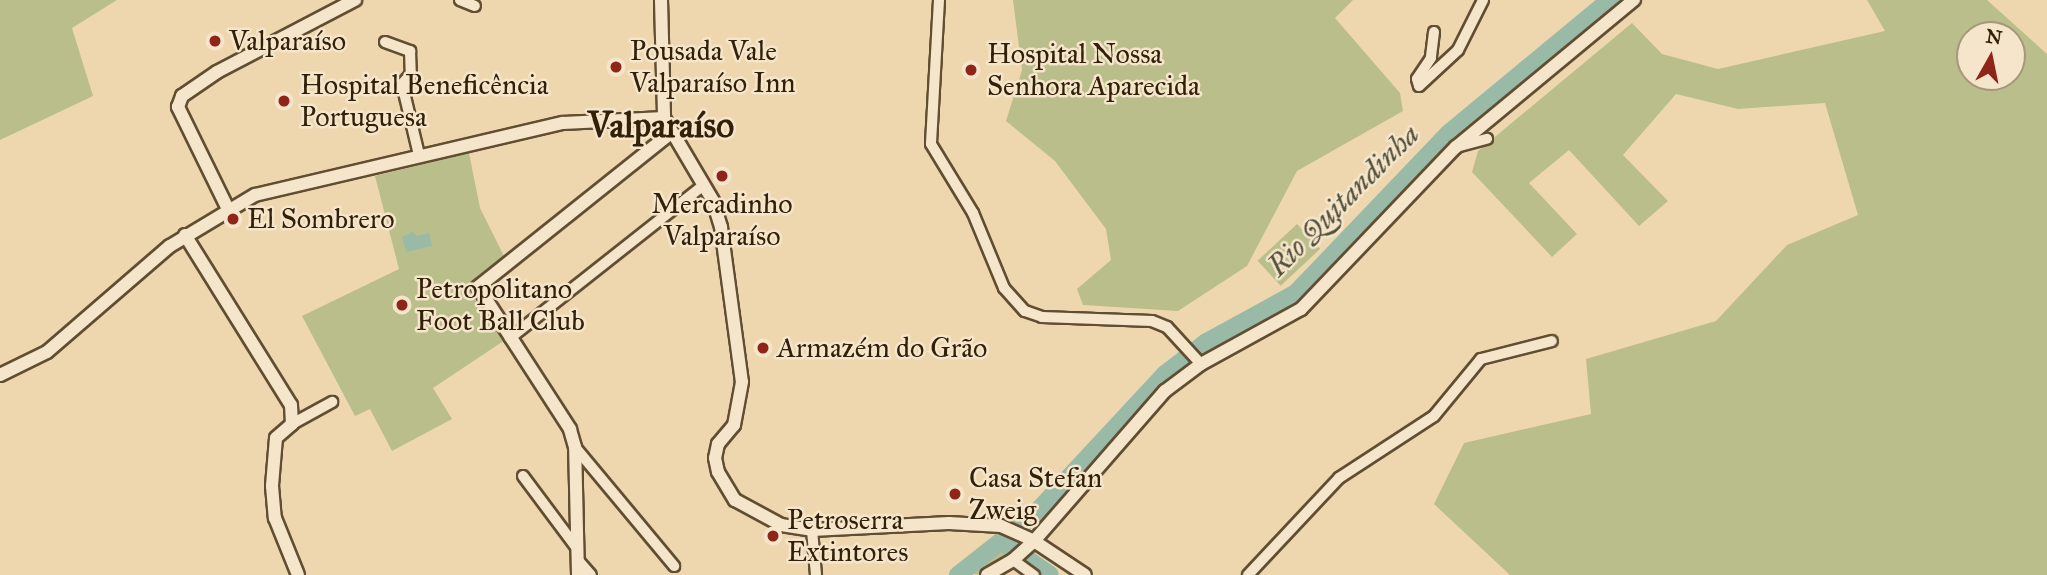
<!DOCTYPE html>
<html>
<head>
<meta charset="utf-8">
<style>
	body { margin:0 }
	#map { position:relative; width:2047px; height:575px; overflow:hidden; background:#eed7af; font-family:"IM FELL Great Primer",serif }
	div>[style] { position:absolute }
	.green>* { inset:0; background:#babe8a; transform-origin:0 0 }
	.water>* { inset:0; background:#9abaa8 }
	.river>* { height:18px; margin:-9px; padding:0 9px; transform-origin:9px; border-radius:9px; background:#9abaa8 }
	.roads { filter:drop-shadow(2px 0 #614e32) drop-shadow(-2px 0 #614e32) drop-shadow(0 2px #614e32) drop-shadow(0 -2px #614e32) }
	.street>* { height:10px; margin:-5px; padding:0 5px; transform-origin:5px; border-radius:5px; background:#f4e5cb }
	.secondary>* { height:12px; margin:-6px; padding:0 6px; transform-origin:6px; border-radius:6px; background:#f4e5cb }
	.dots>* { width:19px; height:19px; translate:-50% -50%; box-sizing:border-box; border:4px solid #f4e5cb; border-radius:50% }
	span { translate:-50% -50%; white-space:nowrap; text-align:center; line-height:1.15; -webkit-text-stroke:5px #f4e5cb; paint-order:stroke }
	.poi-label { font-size:28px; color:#322009 }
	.left { translate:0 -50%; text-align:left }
	.water-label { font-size:30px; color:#514e39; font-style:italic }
	.district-label { font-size:35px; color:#322009; font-weight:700 }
	.north { position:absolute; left:1956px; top:21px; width:70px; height:70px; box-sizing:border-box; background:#f4e5cb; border:2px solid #a6967d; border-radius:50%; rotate:9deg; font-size:19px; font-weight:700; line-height:28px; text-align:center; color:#322009 }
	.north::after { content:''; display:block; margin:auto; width:24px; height:32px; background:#8f2418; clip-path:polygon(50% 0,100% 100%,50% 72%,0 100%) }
</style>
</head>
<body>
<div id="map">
	<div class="green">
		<div style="clip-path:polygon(0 0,117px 0,72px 28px,93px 96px,0 140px)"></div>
		<div style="clip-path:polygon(1013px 0,1353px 0,1335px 18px,1400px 93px,1403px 111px,1297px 171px,1247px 266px,1178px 311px,1083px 305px,1077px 289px,1111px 260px,1106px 229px,1055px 161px,1006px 121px,1022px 70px)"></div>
		<div style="clip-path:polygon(evenodd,1867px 0,1987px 0,2047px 54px,2047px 575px,1510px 575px,1434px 504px,1464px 443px,1591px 414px,1586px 359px,1716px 321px,1787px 245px,1858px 215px,1825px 103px,1738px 109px,1676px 94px,1623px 155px,1668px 201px,1639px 226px,1569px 150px,1529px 183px,1577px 234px,1552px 257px,1472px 172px,1478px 151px,1632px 23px,1662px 54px,1718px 69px,1885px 31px,1867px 0,1970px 35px,2012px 35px,2012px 77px,1970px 77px,1970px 35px)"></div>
		<div style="clip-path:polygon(469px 153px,480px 208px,504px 256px,478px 276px,473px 295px,505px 340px,433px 388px,452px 419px,392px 451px,370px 409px,355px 416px,302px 316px,399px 269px,375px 176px)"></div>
		<div style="left:1297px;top:224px;width:34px;height:54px;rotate:47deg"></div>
		<div style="clip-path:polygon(1004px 546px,1016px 555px,980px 575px,966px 573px)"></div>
	</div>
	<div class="water">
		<div style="clip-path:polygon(413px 232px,417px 236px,429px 233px,432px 246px,406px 252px,402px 237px)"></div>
	</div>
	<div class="river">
		<div style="left:1007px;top:545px;width:52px;rotate:34.9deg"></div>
		<div style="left:958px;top:575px;width:97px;rotate:-38.3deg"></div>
		<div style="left:1034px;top:515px;width:192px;rotate:-47.1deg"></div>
		<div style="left:1165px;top:374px;width:51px;rotate:-37.8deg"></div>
		<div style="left:1205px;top:343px;width:104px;rotate:-28.8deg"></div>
		<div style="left:1296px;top:293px;width:221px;rotate:-46.3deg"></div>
		<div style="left:1449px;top:133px;width:209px;rotate:-39.6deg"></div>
	</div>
	<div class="roads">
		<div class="street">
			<div style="left:460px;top:0;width:16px;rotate:22deg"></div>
			<div style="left:939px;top:0;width:144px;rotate:93.2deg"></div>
			<div style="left:931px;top:144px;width:81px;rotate:58.7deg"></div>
			<div style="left:973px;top:213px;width:81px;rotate:67.5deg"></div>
			<div style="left:1004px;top:288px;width:31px;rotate:48deg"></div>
			<div style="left:1025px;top:311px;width:18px;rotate:19deg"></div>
			<div style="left:1042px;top:317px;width:110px;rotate:2.1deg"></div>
			<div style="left:1152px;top:321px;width:16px;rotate:22deg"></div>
			<div style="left:1167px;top:327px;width:50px;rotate:47.4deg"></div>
			<div style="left:1434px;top:32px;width:26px;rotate:97deg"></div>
			<div style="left:1431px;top:58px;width:25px;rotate:124deg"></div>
			<div style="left:1417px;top:79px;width:7px;rotate:74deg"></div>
			<div style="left:1419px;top:86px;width:53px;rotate:-42.7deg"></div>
			<div style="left:1458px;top:50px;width:56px;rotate:-63.4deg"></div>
			<div style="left:385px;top:42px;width:27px;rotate:20deg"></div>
			<div style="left:410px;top:51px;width:23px;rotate:88deg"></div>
			<div style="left:411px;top:74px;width:13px;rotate:132deg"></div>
			<div style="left:402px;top:84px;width:73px;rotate:76.5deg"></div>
			<div style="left:1460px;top:146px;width:28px;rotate:-15deg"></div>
			<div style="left:510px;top:338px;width:247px;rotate:-38.3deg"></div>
			<div style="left:292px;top:424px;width:46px;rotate:-28.8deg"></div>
			<div style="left:575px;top:447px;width:155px;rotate:50.2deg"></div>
			<div style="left:523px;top:476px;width:89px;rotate:53.3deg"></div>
			<div style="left:812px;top:530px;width:45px;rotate:84.9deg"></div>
			<div style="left:577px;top:559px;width:21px;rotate:49deg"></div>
			<div style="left:1013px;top:560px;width:26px;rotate:36deg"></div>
			<div style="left:1248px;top:575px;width:133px;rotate:-46.8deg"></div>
			<div style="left:1339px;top:478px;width:113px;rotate:-33.1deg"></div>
			<div style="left:1434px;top:416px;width:74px;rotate:-50.5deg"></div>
			<div style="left:1481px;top:359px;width:73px;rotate:-14.2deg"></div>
		</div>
		<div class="secondary">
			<div style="left:661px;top:0;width:118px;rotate:88.5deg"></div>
			<div style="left:664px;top:118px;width:96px;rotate:59.4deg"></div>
			<div style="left:713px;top:201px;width:27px;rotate:73deg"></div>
			<div style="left:721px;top:227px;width:156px;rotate:82.3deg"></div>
			<div style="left:742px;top:382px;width:44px;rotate:100.5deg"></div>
			<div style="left:734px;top:425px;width:25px;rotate:130deg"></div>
			<div style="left:718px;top:444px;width:14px;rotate:102deg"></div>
			<div style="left:715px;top:458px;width:14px;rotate:78deg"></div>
			<div style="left:718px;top:472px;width:33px;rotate:59deg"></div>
			<div style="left:735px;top:500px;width:52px;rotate:28.5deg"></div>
			<div style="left:781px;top:525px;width:31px;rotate:9deg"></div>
			<div style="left:812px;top:530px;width:137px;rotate:-2.9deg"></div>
			<div style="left:949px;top:523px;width:52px;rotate:3.3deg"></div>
			<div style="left:1001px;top:526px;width:36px;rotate:24deg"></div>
			<div style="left:1034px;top:541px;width:61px;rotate:33.7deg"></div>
			<div style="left:228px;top:209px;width:114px;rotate:-116.1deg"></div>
			<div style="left:178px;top:107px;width:12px;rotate:-70deg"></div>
			<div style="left:182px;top:96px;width:42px;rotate:-34.4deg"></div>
			<div style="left:217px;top:72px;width:156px;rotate:-27.6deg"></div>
			<div style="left:185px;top:235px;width:200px;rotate:58.1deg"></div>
			<div style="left:291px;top:405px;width:19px;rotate:87deg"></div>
			<div style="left:292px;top:424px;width:21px;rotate:139deg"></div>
			<div style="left:276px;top:438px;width:48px;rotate:94.8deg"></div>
			<div style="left:272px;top:486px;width:32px;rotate:85deg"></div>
			<div style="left:275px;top:518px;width:61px;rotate:68deg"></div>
			<div style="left:0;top:375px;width:52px;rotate:-26.1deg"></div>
			<div style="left:47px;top:352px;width:162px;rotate:-40.8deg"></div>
			<div style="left:170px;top:246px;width:99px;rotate:-31deg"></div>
			<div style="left:255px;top:195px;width:316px;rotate:-13.2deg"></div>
			<div style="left:563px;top:123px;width:101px;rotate:-2.8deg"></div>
			<div style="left:578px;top:575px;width:128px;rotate:-91.3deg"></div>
			<div style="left:575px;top:447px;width:19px;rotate:-106deg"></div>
			<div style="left:570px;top:429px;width:169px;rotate:-122.9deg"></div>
			<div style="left:478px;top:287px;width:248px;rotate:-38.6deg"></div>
			<div style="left:987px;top:575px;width:30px;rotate:-30deg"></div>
			<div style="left:1013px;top:560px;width:28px;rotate:-42deg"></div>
			<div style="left:1034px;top:541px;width:199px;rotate:-48.9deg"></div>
			<div style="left:1165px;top:391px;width:45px;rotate:-36.9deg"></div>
			<div style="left:1201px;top:364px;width:114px;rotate:-28.8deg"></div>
			<div style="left:1301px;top:309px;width:224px;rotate:-46.3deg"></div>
			<div style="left:1456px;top:147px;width:231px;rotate:-39.6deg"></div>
		</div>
	</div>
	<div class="dots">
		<div style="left:215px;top:41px;background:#8f2418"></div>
		<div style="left:616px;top:67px;background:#8f2418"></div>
		<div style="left:971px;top:70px;background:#8f2418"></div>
		<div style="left:284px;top:101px;background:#8f2418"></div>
		<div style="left:722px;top:176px;background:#8f2418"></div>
		<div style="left:233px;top:219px;background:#8f2418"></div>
		<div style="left:402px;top:305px;background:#8f2418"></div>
		<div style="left:763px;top:348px;background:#8f2418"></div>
		<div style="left:955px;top:494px;background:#8f2418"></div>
		<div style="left:773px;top:536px;background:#8f2418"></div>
	</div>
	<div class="poi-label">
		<span class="left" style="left:229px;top:41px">Valparaíso</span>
		<span class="left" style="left:630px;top:67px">Pousada Vale<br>Valparaíso Inn</span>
		<span class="left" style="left:987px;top:70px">Hospital Nossa<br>Senhora Aparecida</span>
		<span class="left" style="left:300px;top:101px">Hospital Beneficência<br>Portuguesa</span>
		<span style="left:722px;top:220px">Mercadinho<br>Valparaíso</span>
		<span class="left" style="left:247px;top:219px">El Sombrero</span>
		<span class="left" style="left:416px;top:305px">Petropolitano<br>Foot Ball Club</span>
		<span class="left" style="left:777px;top:348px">Armazém do Grão</span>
		<span class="left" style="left:969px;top:494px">Casa Stefan<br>Zweig</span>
		<span class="left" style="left:787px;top:536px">Petroserra<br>Extintores</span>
	</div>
	<div class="water-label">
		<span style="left:1343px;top:200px;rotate:-45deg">Rio Quitandinha</span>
	</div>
	<div class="district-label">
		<span style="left:661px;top:126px">Valparaíso</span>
	</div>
	<div class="north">N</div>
</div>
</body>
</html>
